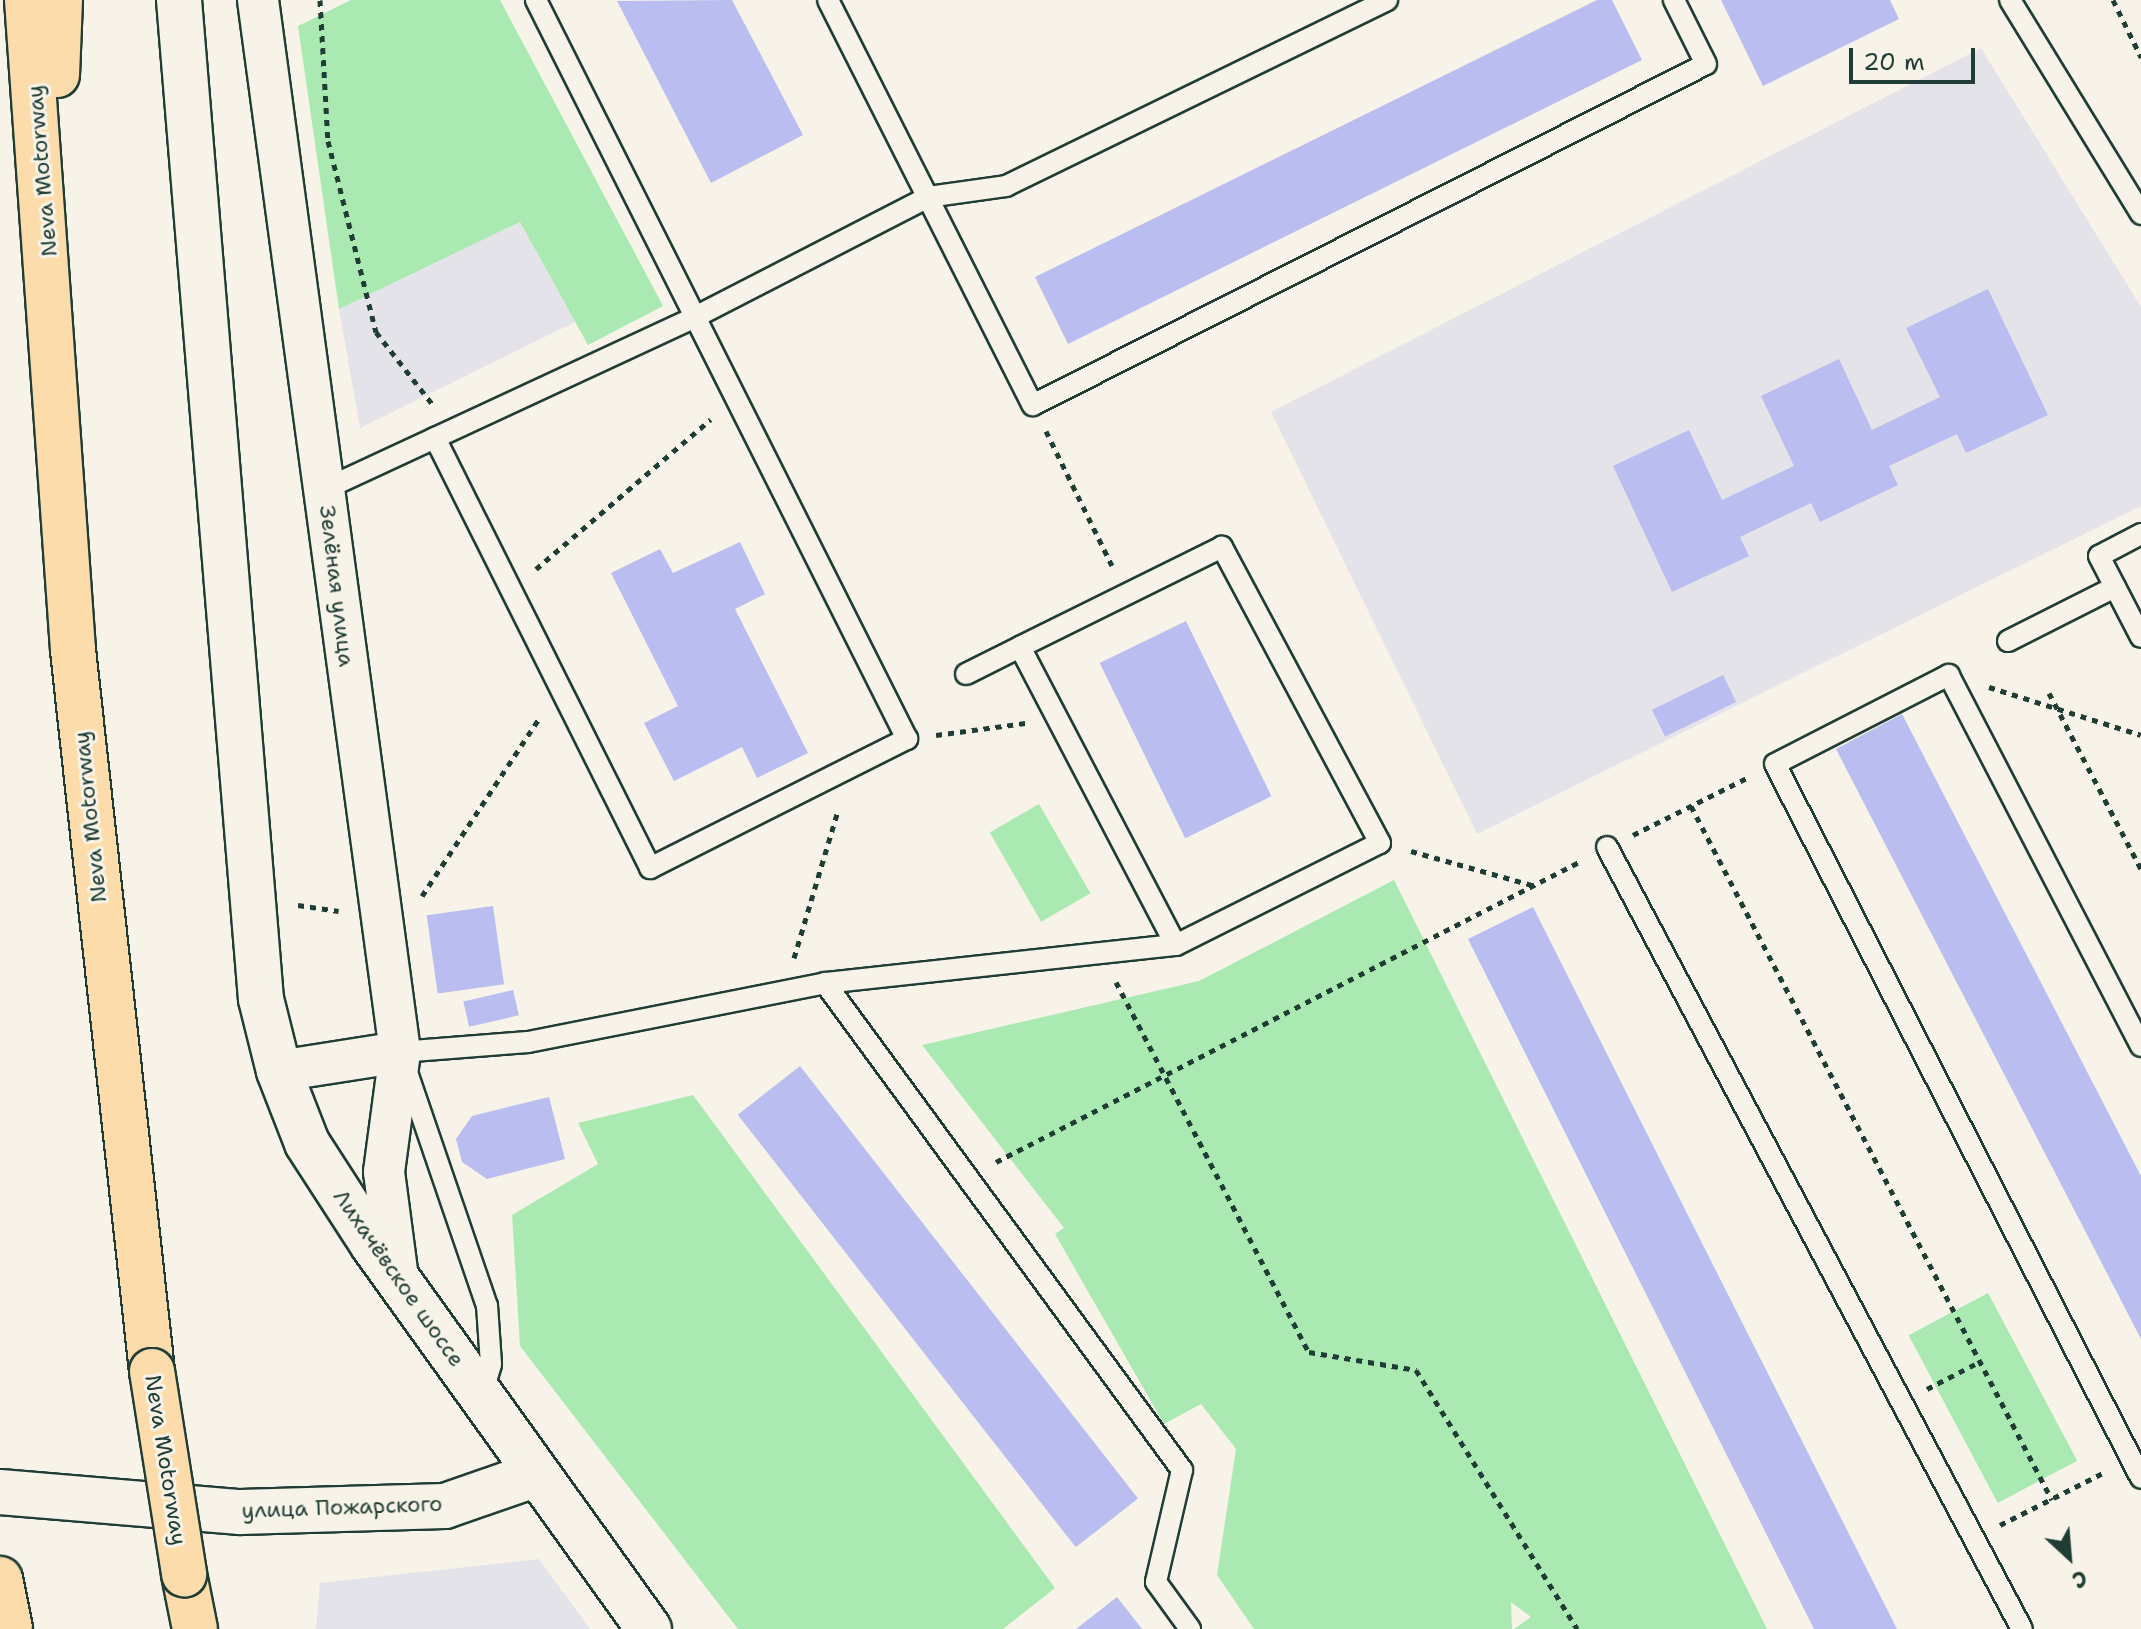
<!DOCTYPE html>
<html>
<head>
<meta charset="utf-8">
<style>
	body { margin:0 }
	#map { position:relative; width:2141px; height:1629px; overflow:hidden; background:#f7f3e8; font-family:"Shantell Sans",sans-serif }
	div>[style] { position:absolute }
	.built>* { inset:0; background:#e5e3ea }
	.green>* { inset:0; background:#aaeab2; transform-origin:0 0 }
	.building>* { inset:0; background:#babdef; transform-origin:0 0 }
	.path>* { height:5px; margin-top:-2.5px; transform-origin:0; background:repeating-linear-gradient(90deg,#1f3d34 0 6px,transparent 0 12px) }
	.roads { filter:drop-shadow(2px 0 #1f3d34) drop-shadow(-2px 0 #1f3d34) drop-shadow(0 2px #1f3d34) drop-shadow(0 -2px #1f3d34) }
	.lane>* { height:20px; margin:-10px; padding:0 10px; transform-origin:10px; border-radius:10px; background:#f7f3e8 }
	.street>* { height:40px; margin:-20px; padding:0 20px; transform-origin:20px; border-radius:20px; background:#f7f3e8 }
	.secondary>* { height:44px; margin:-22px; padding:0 22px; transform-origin:22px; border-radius:22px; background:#f7f3e8 }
	.highway>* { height:44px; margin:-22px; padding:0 22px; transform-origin:22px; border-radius:22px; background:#fddcac }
	.bridges { filter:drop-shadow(2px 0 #1f3d34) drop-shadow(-2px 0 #1f3d34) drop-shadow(0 2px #1f3d34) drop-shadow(0 -2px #1f3d34) }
	.highway-bridge>* { height:44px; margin:-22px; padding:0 22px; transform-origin:22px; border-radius:22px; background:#fddcac }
	span { translate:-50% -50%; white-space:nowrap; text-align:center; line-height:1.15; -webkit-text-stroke:6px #f7f3e8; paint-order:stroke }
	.street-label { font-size:22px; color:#1f3d34 }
	.north { position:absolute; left:2029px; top:1517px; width:80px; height:80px; -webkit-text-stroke:6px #f7f3e8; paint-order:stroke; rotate:154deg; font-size:22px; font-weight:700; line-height:32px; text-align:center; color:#1f3d34 }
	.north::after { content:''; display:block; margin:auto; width:28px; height:36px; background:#1f3d34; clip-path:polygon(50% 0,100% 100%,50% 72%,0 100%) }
	.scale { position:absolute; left:1849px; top:48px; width:126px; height:36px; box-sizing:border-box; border:4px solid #1f3d34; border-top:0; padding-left:10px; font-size:24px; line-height:28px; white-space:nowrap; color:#1f3d34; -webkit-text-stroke:6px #f7f3e8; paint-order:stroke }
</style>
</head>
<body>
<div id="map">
	<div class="built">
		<div style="clip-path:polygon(1981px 48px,2141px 307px,2141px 506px,1477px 834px,1271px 412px)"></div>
		<div style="clip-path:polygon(520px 222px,575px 322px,360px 428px,339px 309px)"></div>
		<div style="clip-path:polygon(539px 1559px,590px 1629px,316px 1629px,320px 1583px)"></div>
	</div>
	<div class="green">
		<div style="clip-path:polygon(351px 0,500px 0,663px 306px,588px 345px,520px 222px,339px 309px,298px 26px)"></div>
		<div style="left:1039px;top:804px;width:103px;height:57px;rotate:60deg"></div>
		<div style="clip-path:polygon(1394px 880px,1767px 1629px,1514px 1629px,1531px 1617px,1511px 1602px,1512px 1629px,1254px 1629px,1217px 1575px,1236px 1449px,1201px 1404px,1164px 1424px,1055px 1234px,1064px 1228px,922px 1045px,1199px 981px)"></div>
		<div style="clip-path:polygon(693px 1095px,1055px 1588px,1003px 1629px,738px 1629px,520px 1346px,512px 1215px,598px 1164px,578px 1123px)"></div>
		<div style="left:1988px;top:1293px;width:190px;height:90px;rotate:62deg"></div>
	</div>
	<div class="building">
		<div style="clip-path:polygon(732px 0,803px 135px,711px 183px,617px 1px)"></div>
		<div style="clip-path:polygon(1597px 0,1612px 0,1642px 60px,1068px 344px,1035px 277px)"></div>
		<div style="clip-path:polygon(1721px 0,1890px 0,1899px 19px,1763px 86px)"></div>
		<div style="clip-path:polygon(1988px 289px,2048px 415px,1966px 453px,1957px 434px,1889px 466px,1898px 485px,1820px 522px,1811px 503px,1740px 537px,1749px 556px,1672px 592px,1613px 466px,1689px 430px,1722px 500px,1794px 466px,1761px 396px,1839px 359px,1872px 430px,1940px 397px,1906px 328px)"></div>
		<div style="clip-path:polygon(740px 542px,765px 594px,735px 609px,808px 753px,757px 778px,742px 747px,674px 781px,644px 723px,678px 706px,611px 573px,660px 549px,673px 573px)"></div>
		<div style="left:1186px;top:621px;width:195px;height:96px;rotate:64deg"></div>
		<div style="left:1723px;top:675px;width:30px;height:79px;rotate:64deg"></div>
		<div style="clip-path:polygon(1902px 714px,2141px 1176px,2141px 1339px,1836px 749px)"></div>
		<div style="left:493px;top:906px;width:79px;height:67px;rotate:82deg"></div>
		<div style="clip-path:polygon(1533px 907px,1708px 1255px,1897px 1629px,1814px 1629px,1468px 939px)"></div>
		<div style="left:513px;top:990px;width:26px;height:51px;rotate:77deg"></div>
		<div style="left:800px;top:1066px;width:549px;height:79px;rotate:52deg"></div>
		<div style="clip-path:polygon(549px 1097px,565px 1159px,487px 1179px,462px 1162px,456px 1139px,472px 1116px)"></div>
		<div style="clip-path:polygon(1117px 1597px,1142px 1629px,1076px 1629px)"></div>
	</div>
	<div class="path">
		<div style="left:320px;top:0;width:141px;rotate:86.8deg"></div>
		<div style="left:328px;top:141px;width:197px;rotate:75.9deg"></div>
		<div style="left:376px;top:332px;width:93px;rotate:52deg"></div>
		<div style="left:2113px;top:0;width:64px;rotate:63.8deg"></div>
		<div style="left:1046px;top:431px;width:150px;rotate:63.9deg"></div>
		<div style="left:536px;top:569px;width:230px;rotate:-40.6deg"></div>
		<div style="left:1989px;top:687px;width:159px;rotate:17.5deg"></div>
		<div style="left:2049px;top:693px;width:199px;rotate:62.4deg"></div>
		<div style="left:936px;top:735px;width:90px;rotate:-7.7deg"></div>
		<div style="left:1691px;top:806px;width:782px;rotate:62.52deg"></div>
		<div style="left:1633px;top:835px;width:130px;rotate:-26.6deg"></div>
		<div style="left:1411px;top:851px;width:126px;rotate:15.7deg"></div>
		<div style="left:422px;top:896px;width:214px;rotate:-56.6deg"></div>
		<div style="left:298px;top:905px;width:41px;rotate:8.3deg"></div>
		<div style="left:794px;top:958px;width:154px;rotate:-73.4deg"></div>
		<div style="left:1116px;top:982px;width:417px;rotate:62.5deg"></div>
		<div style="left:1309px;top:1352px;width:109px;rotate:9.5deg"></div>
		<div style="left:1416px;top:1370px;width:305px;rotate:58.1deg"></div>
		<div style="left:996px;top:1162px;width:658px;rotate:-27.23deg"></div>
		<div style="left:1927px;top:1389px;width:59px;rotate:-27.4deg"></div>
		<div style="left:2000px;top:1525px;width:118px;rotate:-26.8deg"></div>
	</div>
	<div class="roads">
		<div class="lane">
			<div style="left:828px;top:0;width:454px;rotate:63.2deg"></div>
			<div style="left:1033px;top:405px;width:754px;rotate:-26.87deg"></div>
			<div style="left:1706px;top:64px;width:72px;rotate:-116.6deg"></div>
			<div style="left:2010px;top:0;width:251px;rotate:58.5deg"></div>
			<div style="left:435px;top:438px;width:481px;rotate:63.4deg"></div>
			<div style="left:650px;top:868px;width:288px;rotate:-26.7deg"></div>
			<div style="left:907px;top:739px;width:827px;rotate:-116.66deg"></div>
			<div style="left:325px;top:489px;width:408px;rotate:-24.9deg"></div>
			<div style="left:695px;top:317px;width:262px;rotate:-27.2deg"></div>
			<div style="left:928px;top:197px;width:79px;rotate:-8deg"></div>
			<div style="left:1006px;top:186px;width:424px;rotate:-26deg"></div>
			<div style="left:2141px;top:534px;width:47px;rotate:152.4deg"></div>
			<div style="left:2099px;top:556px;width:91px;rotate:62.6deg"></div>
			<div style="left:2008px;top:641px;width:120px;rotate:-26.8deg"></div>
			<div style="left:966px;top:674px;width:60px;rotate:-26.6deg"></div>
			<div style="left:1607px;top:847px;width:885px;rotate:62.05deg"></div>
			<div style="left:825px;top:983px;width:604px;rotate:53.76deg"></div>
			<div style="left:1182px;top:1470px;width:115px;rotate:103.1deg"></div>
			<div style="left:1156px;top:1582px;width:58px;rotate:54.1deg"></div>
			<div style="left:2141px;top:1046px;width:418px;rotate:-117.4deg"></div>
			<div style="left:1949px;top:675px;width:195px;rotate:152.9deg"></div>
			<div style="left:1775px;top:764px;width:802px;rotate:62.86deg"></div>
			<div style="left:482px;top:1394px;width:31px;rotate:-73deg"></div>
			<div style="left:491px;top:1364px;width:58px;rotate:-93.9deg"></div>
			<div style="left:487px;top:1306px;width:268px;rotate:-108.9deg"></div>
			<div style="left:400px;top:1052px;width:128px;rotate:-4.5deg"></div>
			<div style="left:528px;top:1042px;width:303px;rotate:-11.2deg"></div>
			<div style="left:825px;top:983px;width:353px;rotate:-6.2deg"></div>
			<div style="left:1176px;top:945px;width:228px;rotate:-26.6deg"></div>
			<div style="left:1380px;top:843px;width:336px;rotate:-118.1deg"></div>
			<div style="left:1222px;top:547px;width:225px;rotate:153.7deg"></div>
			<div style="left:1020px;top:647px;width:336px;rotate:62.4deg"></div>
		</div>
		<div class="street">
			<div style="left:258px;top:0;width:1062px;rotate:82.31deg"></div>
			<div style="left:400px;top:1052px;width:121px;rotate:97.6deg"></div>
			<div style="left:384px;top:1172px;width:108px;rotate:82.5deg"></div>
			<div style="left:279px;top:1071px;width:122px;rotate:-8.9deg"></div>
		</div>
		<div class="secondary">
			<div style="left:179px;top:0;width:1002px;rotate:85.31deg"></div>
			<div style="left:261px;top:999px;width:74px;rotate:76deg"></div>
			<div style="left:279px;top:1071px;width:77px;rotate:68.7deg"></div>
			<div style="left:307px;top:1143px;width:121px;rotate:57.1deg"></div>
			<div style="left:373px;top:1245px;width:473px;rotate:54.3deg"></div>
			<div style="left:0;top:1492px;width:241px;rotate:4.8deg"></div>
			<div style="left:240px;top:1512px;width:205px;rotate:-1.7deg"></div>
			<div style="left:445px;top:1506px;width:97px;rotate:-19.2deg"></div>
		</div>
		<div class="highway">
			<div style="left:27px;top:0;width:652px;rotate:85.95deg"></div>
			<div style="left:73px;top:650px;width:725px;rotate:83.75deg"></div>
			<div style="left:57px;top:75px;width:75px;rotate:-87.7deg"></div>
			<div style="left:184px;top:1574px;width:56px;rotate:78.7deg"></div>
			<div style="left:0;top:1579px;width:51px;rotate:78.7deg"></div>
		</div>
	</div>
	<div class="bridges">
		<div class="highway-bridge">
			<div style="left:152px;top:1371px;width:206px;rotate:81deg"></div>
		</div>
	</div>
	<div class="street-label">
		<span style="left:42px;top:171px;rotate:-95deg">Neva Motorway</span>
		<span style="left:337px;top:586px;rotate:83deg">Зелёная улица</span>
		<span style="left:90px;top:817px;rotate:-96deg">Neva Motorway</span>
		<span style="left:399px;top:1278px;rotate:55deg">Лихачёвское шоссе</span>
		<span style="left:166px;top:1460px;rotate:81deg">Neva Motorway</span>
		<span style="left:342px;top:1507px;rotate:-2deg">улица Пожарского</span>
	</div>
	<div class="north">С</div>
	<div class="scale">20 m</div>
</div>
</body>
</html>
